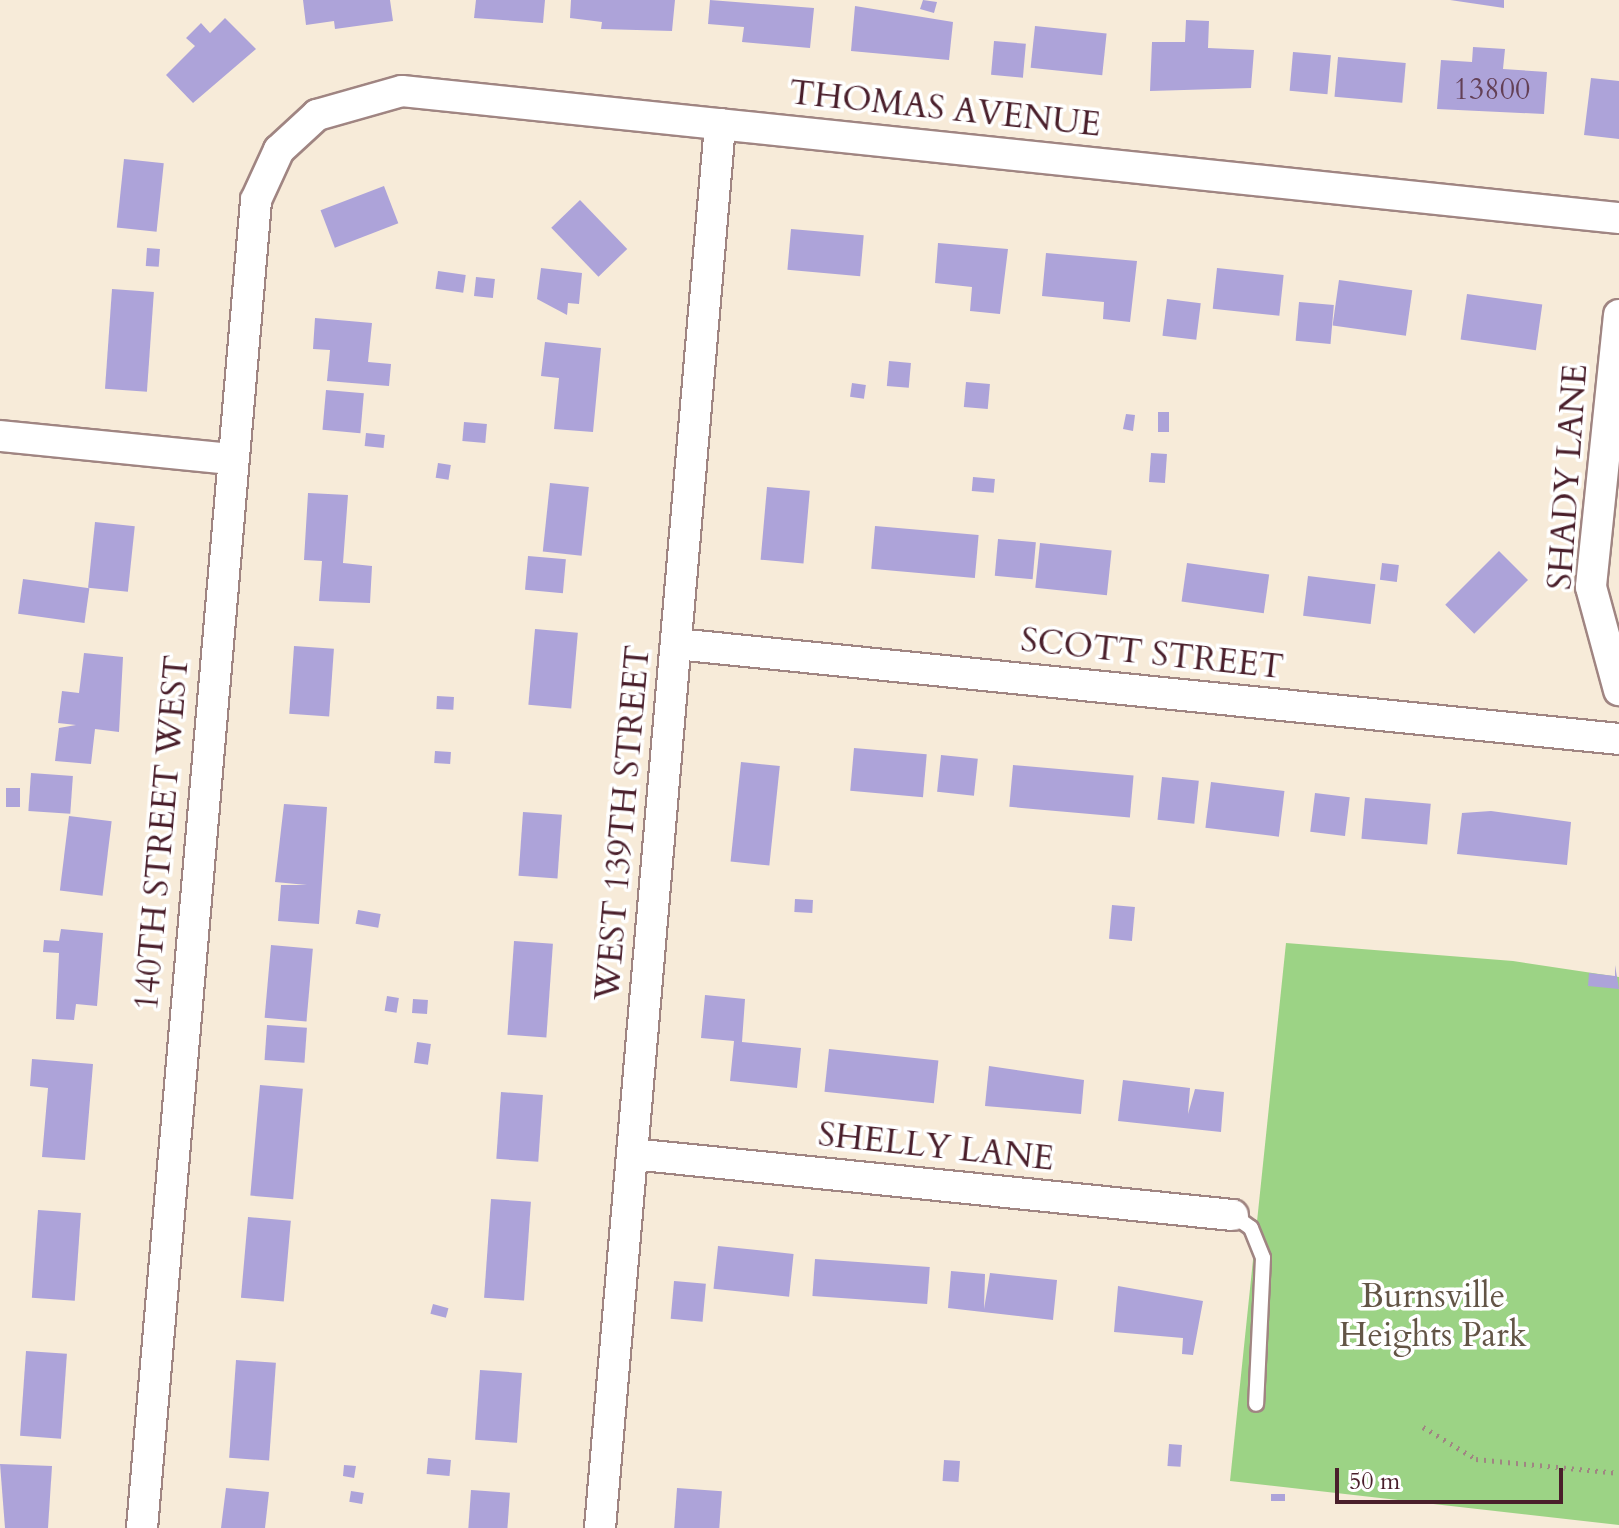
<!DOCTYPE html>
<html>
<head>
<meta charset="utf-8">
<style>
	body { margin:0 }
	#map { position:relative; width:1619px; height:1528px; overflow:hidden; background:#f7ebd9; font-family:Cardo,serif }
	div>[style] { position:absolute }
	.green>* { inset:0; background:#9cd385 }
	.building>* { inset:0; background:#ada3d9; transform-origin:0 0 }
	.path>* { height:5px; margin-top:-2.5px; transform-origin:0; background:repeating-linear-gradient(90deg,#a08582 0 2px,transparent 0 8px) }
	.roads { filter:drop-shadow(2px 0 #a08582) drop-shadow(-2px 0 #a08582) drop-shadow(0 2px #a08582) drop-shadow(0 -2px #a08582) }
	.service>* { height:14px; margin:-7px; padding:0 7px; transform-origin:7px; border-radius:7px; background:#fff }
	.minor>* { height:30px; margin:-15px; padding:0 15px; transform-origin:15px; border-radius:15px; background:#fff }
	span { translate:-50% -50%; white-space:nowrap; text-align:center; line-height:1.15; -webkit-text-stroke:7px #fff; paint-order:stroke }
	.number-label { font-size:30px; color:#634056 }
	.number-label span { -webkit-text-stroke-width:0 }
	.street-label { font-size:34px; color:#4a1f2b }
	.park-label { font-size:34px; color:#635546 }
	.scale { position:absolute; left:1335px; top:1468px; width:228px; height:36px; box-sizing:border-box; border:4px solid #4a1f2b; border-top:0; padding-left:10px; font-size:24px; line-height:28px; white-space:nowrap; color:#4a1f2b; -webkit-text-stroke:6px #fff; paint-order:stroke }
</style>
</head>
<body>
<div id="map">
	<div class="green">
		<div style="clip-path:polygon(1286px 943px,1513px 961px,1619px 977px,1619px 1525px,1230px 1481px)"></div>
	</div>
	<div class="building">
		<div style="clip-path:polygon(303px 0,390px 0,393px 21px,335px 29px,334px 21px,306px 25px)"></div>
		<div style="clip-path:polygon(476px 0,545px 0,543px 23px,474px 18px)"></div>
		<div style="clip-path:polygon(571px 0,675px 0,672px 31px,601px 29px,602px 22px,570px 18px)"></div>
		<div style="clip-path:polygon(710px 0,814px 8px,810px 48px,742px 42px,744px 27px,708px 24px)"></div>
		<div style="clip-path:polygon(923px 0,937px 2px,934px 13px,920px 9px)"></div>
		<div style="clip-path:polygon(1450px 0,1504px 0,1504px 8px)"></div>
		<div style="clip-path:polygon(855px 6px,953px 22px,949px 60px,851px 51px)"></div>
		<div style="clip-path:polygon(225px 18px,256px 49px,193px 103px,166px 75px,195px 46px,186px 38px,201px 23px,210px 33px)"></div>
		<div style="clip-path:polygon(1186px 20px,1209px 21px,1208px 48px,1254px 50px,1251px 88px,1150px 91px,1152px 42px,1185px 42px)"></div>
		<div style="left:1035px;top:26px;width:72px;height:42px;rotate:6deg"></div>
		<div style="left:994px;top:41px;width:32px;height:34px;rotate:5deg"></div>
		<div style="clip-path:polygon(1473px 47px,1505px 49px,1503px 69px,1547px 72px,1544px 114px,1437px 109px,1441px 60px,1472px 62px)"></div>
		<div style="left:1293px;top:52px;width:38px;height:39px;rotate:5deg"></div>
		<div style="left:1338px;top:57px;width:68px;height:40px;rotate:5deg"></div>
		<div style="clip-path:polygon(1591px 78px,1619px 81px,1619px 139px,1584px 135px)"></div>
		<div style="left:124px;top:159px;width:40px;height:69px;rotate:6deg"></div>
		<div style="left:384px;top:186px;width:40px;height:68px;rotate:69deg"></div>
		<div style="left:580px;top:200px;width:68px;height:40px;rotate:46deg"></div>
		<div style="left:791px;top:229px;width:73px;height:41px;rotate:5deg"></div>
		<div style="clip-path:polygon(938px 243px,1008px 249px,1000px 314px,970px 311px,972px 287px,935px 283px)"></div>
		<div style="left:147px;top:248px;width:13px;height:18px;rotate:4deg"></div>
		<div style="clip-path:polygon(1046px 253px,1137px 261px,1130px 322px,1103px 319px,1104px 302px,1042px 296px)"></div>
		<div style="clip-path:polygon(541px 268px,582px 273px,579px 304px,568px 303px,567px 315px,537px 299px)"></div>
		<div style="left:1217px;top:268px;width:67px;height:41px;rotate:6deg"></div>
		<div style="left:438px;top:271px;width:28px;height:18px;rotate:8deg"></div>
		<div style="left:476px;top:277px;width:19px;height:19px;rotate:6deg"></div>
		<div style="left:1339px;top:280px;width:74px;height:46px;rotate:8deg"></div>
		<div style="left:112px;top:289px;width:42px;height:100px;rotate:4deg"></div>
		<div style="left:1467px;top:294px;width:76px;height:46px;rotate:8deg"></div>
		<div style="left:1167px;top:299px;width:34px;height:37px;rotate:7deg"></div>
		<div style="left:1299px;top:302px;width:35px;height:39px;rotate:5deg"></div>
		<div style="clip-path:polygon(315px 318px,372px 323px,368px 362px,391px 364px,389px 386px,327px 381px,330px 350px,313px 349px)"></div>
		<div style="clip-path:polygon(545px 342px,601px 348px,593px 432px,554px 429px,559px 378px,541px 376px)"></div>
		<div style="left:889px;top:361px;width:22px;height:25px;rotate:5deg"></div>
		<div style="left:966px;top:382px;width:24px;height:25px;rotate:5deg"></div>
		<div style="left:852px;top:383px;width:14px;height:14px;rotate:8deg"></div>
		<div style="left:326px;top:390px;width:38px;height:40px;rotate:5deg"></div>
		<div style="left:1158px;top:412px;width:11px;height:20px"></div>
		<div style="clip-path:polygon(1126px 414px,1135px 415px,1133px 431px,1123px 429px)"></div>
		<div style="left:464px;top:422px;width:23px;height:19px;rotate:5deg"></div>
		<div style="left:366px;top:433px;width:19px;height:13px;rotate:6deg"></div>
		<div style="left:1151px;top:453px;width:16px;height:29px;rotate:4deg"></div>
		<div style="left:438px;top:463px;width:13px;height:15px;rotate:9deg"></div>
		<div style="left:973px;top:477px;width:22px;height:14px;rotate:5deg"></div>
		<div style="left:550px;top:483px;width:39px;height:69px;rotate:6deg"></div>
		<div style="left:767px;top:487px;width:43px;height:73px;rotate:5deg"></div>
		<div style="clip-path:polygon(308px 493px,348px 495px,343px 563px,372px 566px,370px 603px,319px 601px,322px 561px,304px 560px)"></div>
		<div style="left:95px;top:522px;width:40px;height:66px;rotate:6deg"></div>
		<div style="left:875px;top:526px;width:104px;height:43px;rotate:5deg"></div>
		<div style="left:998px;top:539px;width:38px;height:37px;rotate:5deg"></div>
		<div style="left:1040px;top:543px;width:72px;height:45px;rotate:6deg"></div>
		<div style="left:1499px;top:551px;width:41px;height:76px;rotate:45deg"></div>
		<div style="left:528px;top:556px;width:38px;height:34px;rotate:5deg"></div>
		<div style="left:1187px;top:563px;width:83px;height:39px;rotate:8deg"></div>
		<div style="left:1382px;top:563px;width:17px;height:17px;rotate:7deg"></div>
		<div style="left:1308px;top:576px;width:68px;height:40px;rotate:7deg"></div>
		<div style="left:23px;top:579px;width:67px;height:35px;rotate:8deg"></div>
		<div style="left:535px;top:629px;width:43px;height:76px;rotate:5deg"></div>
		<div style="left:294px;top:646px;width:40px;height:68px;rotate:4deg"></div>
		<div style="clip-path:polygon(84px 653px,123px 657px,119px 732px,95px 729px,91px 764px,55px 761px,59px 728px,76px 725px,58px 723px,62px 691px,79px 693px)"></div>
		<div style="left:437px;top:696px;width:17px;height:13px;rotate:3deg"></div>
		<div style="left:854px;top:748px;width:73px;height:43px;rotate:5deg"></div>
		<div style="left:435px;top:751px;width:16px;height:12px;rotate:4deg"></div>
		<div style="left:941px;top:755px;width:37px;height:37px;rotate:6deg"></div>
		<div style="left:741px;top:762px;width:39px;height:100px;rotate:6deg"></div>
		<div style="left:1013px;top:765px;width:121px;height:42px;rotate:5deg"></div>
		<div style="left:31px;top:773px;width:42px;height:38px;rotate:4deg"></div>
		<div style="left:1162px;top:777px;width:37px;height:43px;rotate:6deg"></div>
		<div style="left:1211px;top:782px;width:74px;height:46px;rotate:7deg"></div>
		<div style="left:6px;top:788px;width:14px;height:19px"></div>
		<div style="left:1315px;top:793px;width:35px;height:39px;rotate:7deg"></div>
		<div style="left:1365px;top:798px;width:66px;height:41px;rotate:5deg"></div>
		<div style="clip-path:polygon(284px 804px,327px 807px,319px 924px,278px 921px,281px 885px,307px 885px,275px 882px)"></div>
		<div style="clip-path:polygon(1491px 811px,1571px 822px,1567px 865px,1457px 854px,1462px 813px)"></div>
		<div style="left:523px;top:812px;width:39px;height:64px;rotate:4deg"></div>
		<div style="left:69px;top:816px;width:43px;height:75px;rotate:7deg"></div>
		<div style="left:795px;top:899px;width:18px;height:13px;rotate:3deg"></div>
		<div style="left:1112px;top:905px;width:23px;height:34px;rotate:5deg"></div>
		<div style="left:358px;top:910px;width:23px;height:14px;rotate:10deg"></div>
		<div style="clip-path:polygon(61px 929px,103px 933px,97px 1006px,76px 1004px,74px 1020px,56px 1019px,59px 953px,43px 952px,44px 940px,59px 941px)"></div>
		<div style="left:514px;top:941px;width:39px;height:94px;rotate:4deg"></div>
		<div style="left:271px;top:945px;width:42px;height:73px;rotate:5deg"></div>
		<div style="clip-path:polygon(1615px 965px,1619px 989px,1588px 986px,1589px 973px,1615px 976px)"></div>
		<div style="clip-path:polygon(705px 995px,745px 999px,742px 1042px,801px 1048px,797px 1088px,730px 1081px,734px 1041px,701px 1038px)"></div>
		<div style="left:387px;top:996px;width:12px;height:15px;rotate:9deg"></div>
		<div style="left:413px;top:999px;width:15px;height:14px;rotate:4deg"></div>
		<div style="left:267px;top:1025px;width:40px;height:35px;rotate:4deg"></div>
		<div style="left:417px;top:1042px;width:14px;height:21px;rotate:8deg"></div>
		<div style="left:829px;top:1049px;width:110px;height:43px;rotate:6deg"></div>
		<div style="clip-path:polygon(32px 1059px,93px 1064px,85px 1160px,42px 1157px,48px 1088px,30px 1086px)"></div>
		<div style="clip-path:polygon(989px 1066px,1084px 1080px,1081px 1114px,985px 1106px)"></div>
		<div style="clip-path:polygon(1123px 1080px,1190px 1088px,1188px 1114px,1195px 1089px,1224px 1092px,1221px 1132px,1118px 1121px)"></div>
		<div style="left:260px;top:1085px;width:43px;height:111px;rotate:5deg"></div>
		<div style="left:501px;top:1092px;width:42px;height:67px;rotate:4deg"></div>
		<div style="left:491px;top:1199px;width:40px;height:99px;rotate:4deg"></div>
		<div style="left:38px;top:1210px;width:43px;height:88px;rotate:4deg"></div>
		<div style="left:248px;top:1217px;width:43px;height:81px;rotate:5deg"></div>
		<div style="left:718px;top:1246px;width:76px;height:43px;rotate:6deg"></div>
		<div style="left:815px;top:1259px;width:115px;height:37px;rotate:4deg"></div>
		<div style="clip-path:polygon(951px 1271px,985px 1274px,984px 1309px,990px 1273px,1057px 1280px,1053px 1320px,948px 1308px)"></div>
		<div style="left:674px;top:1281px;width:32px;height:38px;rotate:5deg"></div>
		<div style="clip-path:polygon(1118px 1286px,1203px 1301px,1193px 1355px,1182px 1354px,1183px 1338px,1114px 1332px)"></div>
		<div style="left:433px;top:1304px;width:16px;height:10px;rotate:15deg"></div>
		<div style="left:26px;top:1351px;width:41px;height:85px;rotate:4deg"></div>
		<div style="left:236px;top:1360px;width:40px;height:98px;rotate:4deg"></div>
		<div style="left:480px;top:1370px;width:42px;height:70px;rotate:4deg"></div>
		<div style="left:1169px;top:1444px;width:13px;height:22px;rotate:4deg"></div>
		<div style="left:428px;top:1458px;width:23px;height:16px;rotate:5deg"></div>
		<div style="left:944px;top:1460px;width:16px;height:21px;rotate:4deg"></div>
		<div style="clip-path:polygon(0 1464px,52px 1466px,48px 1528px,5px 1528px)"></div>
		<div style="clip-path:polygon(344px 1465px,356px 1466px,354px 1478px,343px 1476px)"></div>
		<div style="clip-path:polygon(226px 1488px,269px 1492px,265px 1528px,221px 1528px)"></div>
		<div style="left:677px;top:1488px;width:45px;height:40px;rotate:4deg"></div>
		<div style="left:471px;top:1490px;width:39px;height:38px;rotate:4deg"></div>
		<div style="left:351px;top:1491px;width:13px;height:11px;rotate:9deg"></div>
		<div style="left:1271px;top:1494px;width:14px;height:7px"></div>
	</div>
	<div class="path">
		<div style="left:1423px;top:1427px;width:62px;rotate:31.1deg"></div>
		<div style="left:1476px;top:1459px;width:144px;rotate:5.6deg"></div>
	</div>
	<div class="roads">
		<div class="service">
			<div style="left:1233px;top:1215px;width:22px;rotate:36deg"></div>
			<div style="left:1251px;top:1228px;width:32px;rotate:68deg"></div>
			<div style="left:1263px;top:1258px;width:146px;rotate:92.7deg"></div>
		</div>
		<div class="minor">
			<div style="left:1619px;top:315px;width:273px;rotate:95.9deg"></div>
			<div style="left:1591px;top:587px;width:107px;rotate:74.8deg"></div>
			<div style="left:0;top:436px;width:232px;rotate:5.7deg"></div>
			<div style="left:676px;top:644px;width:948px;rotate:5.75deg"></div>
			<div style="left:632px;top:1154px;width:604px;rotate:5.8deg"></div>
			<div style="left:142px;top:1528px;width:1333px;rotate:-85.09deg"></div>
			<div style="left:256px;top:200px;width:55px;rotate:-65.3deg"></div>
			<div style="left:279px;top:150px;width:52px;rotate:-42.6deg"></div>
			<div style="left:317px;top:115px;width:88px;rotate:-15.8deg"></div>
			<div style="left:402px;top:91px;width:1224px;rotate:5.96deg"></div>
			<div style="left:600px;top:1528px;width:1409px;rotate:-85.11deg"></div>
		</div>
	</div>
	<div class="number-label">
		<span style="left:1492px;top:90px">13800</span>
	</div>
	<div class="street-label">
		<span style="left:945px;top:109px;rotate:6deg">THOMAS AVENUE</span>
		<span style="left:1568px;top:477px;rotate:-86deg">SHADY LANE</span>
		<span style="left:1152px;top:654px;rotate:6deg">SCOTT STREET</span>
		<span style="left:623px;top:823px;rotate:-85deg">WEST 139TH STREET</span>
		<span style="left:162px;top:833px;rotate:-85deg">140TH STREET WEST</span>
		<span style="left:936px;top:1147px;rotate:6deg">SHELLY LANE</span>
	</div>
	<div class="park-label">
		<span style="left:1433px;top:1316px">Burnsville<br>Heights Park</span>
	</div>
	<div class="scale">50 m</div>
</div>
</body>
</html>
